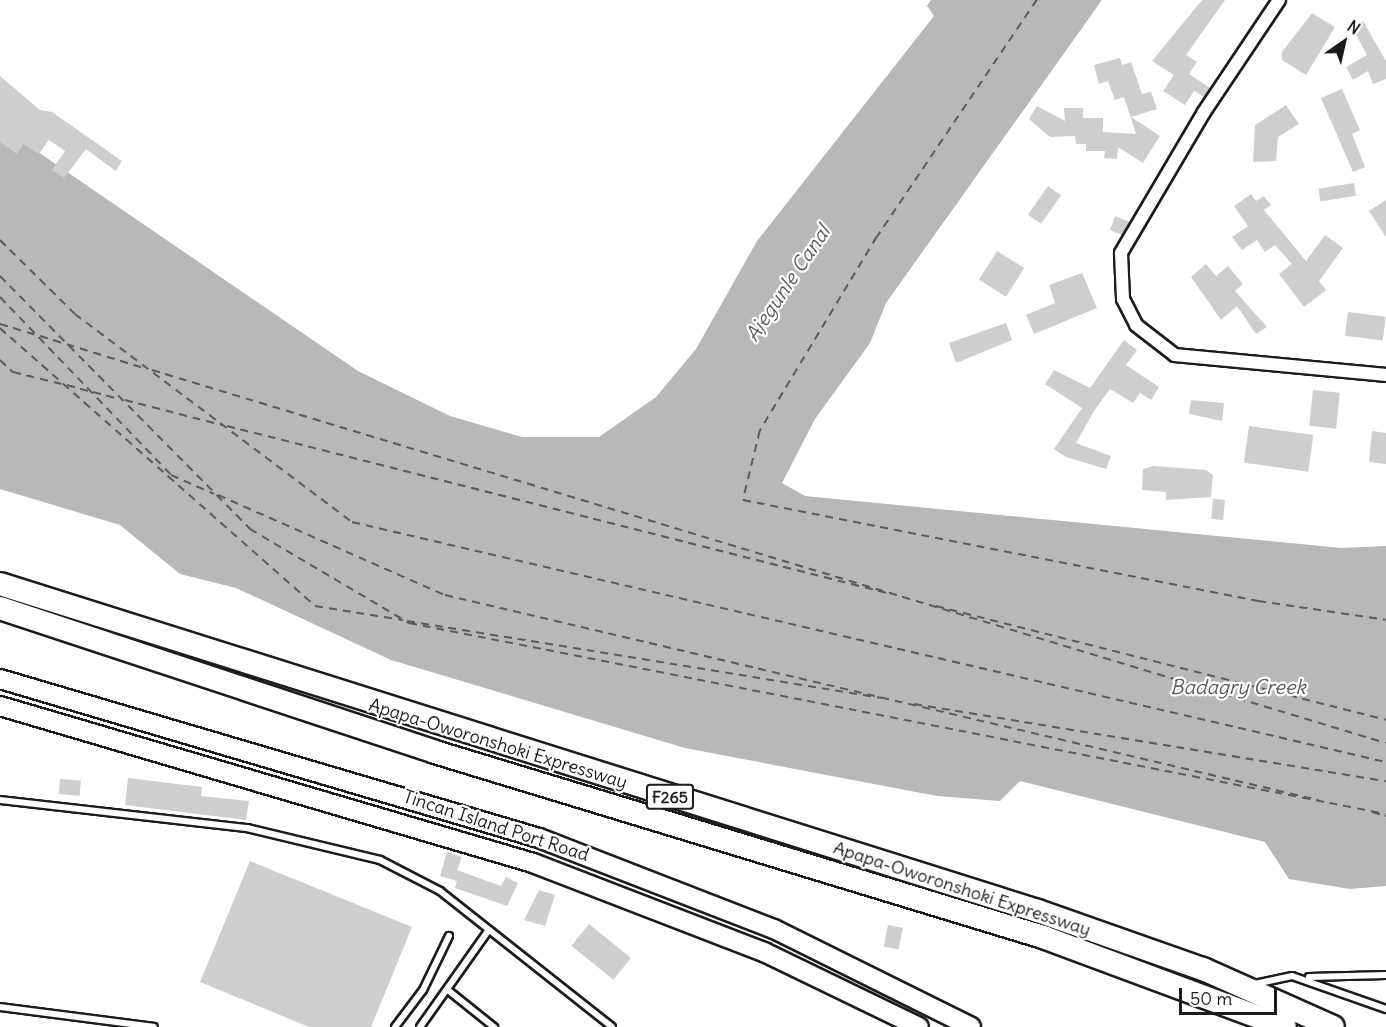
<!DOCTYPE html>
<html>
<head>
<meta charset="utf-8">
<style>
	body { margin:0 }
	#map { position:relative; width:1386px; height:1027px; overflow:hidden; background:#fff; font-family:Delius,sans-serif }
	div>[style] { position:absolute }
	.water>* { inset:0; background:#b8b8b8 }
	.ferry>* { height:1.5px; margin-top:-0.75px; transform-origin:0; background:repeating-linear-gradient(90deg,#5a5a5a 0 8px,transparent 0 14px) }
	.building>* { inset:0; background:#cecece; transform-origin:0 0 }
	.roads { filter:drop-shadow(2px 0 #1c1c1c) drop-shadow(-2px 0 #1c1c1c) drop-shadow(0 2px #1c1c1c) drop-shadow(0 -2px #1c1c1c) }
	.lane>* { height:6px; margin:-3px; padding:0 3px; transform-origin:3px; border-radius:3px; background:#fff }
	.street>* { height:12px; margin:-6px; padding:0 6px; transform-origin:6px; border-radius:6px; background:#fff }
	.secondary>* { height:18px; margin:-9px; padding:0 9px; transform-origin:9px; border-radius:9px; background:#fff }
	.highway>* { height:22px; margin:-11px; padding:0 11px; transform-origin:11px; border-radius:11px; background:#fff }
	span { translate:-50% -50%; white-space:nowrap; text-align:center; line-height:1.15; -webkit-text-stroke:4.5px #fff; paint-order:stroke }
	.shield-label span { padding:2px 4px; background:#fff; border:2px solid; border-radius:4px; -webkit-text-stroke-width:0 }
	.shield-label { font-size:16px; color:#1c1c1c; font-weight:700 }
	.street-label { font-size:18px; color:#1c1c1c }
	.water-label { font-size:20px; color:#5a5a5a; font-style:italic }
	.north { position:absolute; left:1314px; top:12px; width:60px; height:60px; -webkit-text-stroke:4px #fff; paint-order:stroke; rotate:34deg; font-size:16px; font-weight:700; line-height:24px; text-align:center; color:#1c1c1c }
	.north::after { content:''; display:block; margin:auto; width:21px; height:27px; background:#1c1c1c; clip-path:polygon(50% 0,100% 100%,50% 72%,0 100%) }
	.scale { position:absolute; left:1179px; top:988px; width:98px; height:27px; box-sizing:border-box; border:3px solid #1c1c1c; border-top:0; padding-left:8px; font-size:18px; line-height:21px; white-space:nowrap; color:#1c1c1c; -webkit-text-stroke:4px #fff; paint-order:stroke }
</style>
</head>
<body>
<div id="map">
	<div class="water">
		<div style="clip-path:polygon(931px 0,1102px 0,886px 303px,870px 343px,815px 419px,782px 483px,805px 496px,1341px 548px,1386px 546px,1386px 886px,1350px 889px,1289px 879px,1265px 842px,1020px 781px,1000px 801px,937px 796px,685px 748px,391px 660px,236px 588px,180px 574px,120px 525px,0 489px,0 126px,358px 371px,450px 416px,522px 437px,599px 437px,656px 397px,696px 349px,757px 241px,934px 16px,927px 6px)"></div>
	</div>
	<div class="ferry">
		<div style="left:1037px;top:0;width:286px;rotate:124deg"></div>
		<div style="left:877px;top:237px;width:227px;rotate:121.1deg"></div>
		<div style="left:760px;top:431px;width:71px;rotate:103.8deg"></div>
		<div style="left:743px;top:500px;width:525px;rotate:11.1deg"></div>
		<div style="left:1258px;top:601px;width:129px;rotate:8.4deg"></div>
		<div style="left:0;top:240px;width:105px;rotate:44.6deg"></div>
		<div style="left:75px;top:314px;width:346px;rotate:36.9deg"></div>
		<div style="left:352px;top:522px;width:1061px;rotate:13.07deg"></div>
		<div style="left:0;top:276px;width:356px;rotate:45.3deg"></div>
		<div style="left:250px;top:529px;width:185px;rotate:30.6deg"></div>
		<div style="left:409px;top:623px;width:995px;rotate:11.06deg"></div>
		<div style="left:0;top:297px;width:247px;rotate:46.1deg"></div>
		<div style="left:171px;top:475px;width:47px;rotate:23.8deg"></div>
		<div style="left:0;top:324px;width:37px;rotate:17deg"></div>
		<div style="left:0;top:328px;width:420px;rotate:41.4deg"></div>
		<div style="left:315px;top:606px;width:89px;rotate:9deg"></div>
		<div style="left:40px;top:336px;width:112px;rotate:17.1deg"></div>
		<div style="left:0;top:360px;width:18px;rotate:43deg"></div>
		<div style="left:13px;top:372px;width:50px;rotate:13.8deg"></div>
		<div style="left:152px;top:370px;width:1289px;rotate:16.82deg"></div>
		<div style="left:67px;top:385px;width:22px;rotate:16deg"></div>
		<div style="left:93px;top:392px;width:28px;rotate:15deg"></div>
		<div style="left:125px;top:400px;width:100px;rotate:14.5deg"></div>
		<div style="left:227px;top:426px;width:685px;rotate:14.2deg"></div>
		<div style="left:218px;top:495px;width:248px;rotate:23.8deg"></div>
		<div style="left:445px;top:595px;width:897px;rotate:13.21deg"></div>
		<div style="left:936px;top:606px;width:464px;rotate:14.2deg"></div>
		<div style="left:407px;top:621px;width:481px;rotate:9.2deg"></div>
		<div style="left:914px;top:704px;width:478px;rotate:9.3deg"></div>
		<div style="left:1372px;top:812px;width:15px;rotate:16deg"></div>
	</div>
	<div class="building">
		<div style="clip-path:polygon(1202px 0,1225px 0,1186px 55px,1197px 62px,1189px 74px,1210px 88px,1204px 97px,1194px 91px,1185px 105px,1163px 91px,1174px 75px,1152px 61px)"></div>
		<div style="clip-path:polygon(1312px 13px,1335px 27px,1306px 75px,1282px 60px,1282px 52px)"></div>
		<div style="clip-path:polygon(1363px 21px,1386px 61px,1386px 79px,1373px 84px,1368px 71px,1353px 80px,1346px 67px,1367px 55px,1352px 27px)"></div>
		<div style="clip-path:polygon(1120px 58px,1122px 65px,1131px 62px,1142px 94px,1151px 92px,1157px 109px,1131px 117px,1160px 136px,1143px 163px,1118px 147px,1117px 159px,1104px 158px,1105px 151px,1086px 151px,1086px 144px,1076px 144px,1075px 136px,1050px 137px,1029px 119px,1037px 106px,1065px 121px,1064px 108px,1083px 108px,1083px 118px,1103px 118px,1103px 132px,1136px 134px,1124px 97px,1115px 100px,1108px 81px,1099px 84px,1094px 65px)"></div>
		<div style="clip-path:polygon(0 76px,40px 110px,52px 112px,122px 161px,116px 171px,86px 149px,64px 178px,52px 170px,65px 151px,49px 140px,39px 154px,23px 144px,17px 154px,0 142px)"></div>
		<div style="clip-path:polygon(1342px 89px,1360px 130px,1352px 134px,1365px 167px,1353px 172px,1321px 98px)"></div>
		<div style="clip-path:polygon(1286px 105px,1299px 124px,1278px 137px,1276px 161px,1253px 162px,1255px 125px)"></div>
		<div style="left:1354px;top:183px;width:13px;height:36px;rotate:81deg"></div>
		<div style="left:1048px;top:186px;width:16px;height:35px;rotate:35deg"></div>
		<div style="clip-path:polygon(1251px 194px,1256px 201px,1264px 196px,1271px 205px,1264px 210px,1306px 261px,1325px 235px,1343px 248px,1319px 281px,1326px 290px,1304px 307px,1279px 274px,1292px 264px,1275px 245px,1265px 252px,1257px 240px,1242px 250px,1232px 237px,1248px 226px,1234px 206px)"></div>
		<div style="clip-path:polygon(1386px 200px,1386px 237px,1369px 211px)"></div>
		<div style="clip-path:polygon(1115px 216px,1130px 222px,1122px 235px,1110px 230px)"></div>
		<div style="left:997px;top:251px;width:32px;height:34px;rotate:32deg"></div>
		<div style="clip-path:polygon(1206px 264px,1216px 276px,1228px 266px,1243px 284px,1235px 291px,1267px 327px,1256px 334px,1237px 306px,1221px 320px,1191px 277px)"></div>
		<div style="clip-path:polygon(1082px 273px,1097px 308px,1034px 334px,1026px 315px,1055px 303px,1049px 285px)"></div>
		<div style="left:1348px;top:312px;width:38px;height:24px;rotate:7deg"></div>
		<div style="clip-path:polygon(1006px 323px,1012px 340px,956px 363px,949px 343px)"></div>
		<div style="clip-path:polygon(1124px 340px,1137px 350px,1126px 365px,1159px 387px,1151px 400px,1140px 393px,1133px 403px,1110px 389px,1094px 411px,1076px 443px,1111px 456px,1106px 469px,1066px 457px,1054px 449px,1082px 408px,1045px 384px,1054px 370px,1090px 388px)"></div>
		<div style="left:1313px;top:390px;width:27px;height:36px;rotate:6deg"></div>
		<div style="clip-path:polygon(1191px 400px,1224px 403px,1222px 421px,1189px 414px)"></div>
		<div style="left:1249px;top:426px;width:65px;height:37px;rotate:8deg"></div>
		<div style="clip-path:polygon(1372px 431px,1386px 433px,1386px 464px,1369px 462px)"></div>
		<div style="clip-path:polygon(1153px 466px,1206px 470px,1213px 475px,1211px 497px,1166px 500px,1166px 492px,1142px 490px,1143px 469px)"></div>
		<div style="left:1213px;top:499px;width:12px;height:20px;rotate:5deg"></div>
		<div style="clip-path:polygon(128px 778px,202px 787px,201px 796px,249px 801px,246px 820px,125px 805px)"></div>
		<div style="left:60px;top:779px;width:21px;height:15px;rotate:5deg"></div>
		<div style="clip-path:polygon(447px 852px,462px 857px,457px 870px,501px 886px,506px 877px,518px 883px,507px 906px,455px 888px,457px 881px,440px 876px)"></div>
		<div style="clip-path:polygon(250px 861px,412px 927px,371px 1027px,309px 1027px,200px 982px)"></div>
		<div style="clip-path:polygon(539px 890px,555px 895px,545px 926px,524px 920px)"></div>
		<div style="left:589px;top:924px;width:54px;height:28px;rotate:39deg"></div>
		<div style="left:888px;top:925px;width:15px;height:22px;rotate:11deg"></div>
	</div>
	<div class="roads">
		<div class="lane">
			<div style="left:0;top:800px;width:249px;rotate:6.5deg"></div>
			<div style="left:247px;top:828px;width:137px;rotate:13.5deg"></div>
			<div style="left:380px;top:860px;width:68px;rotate:27.3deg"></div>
			<div style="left:440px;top:891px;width:219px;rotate:38.3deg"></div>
			<div style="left:1309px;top:977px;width:77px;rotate:-1.5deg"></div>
			<div style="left:1250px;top:985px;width:43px;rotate:-12.1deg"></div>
			<div style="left:1292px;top:976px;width:100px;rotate:19.3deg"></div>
			<div style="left:449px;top:991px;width:58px;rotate:38.7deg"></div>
			<div style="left:0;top:1007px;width:155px;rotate:7.4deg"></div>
			<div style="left:395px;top:1027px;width:46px;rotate:-52.9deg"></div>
			<div style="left:423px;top:990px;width:60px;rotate:-64.3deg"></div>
			<div style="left:420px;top:1027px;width:118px;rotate:-54.7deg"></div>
		</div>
		<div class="street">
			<div style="left:1279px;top:0;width:135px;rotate:123.8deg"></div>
			<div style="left:1204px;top:112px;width:164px;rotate:120.5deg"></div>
			<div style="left:1121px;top:253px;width:46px;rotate:87.5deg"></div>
			<div style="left:1123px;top:299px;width:29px;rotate:63deg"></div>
			<div style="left:1136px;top:325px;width:49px;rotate:37.6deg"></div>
			<div style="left:1175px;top:355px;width:212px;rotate:5.4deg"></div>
		</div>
		<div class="secondary">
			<div style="left:0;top:679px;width:562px;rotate:16.44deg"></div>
			<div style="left:539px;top:838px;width:252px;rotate:21.2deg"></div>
			<div style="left:774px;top:929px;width:220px;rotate:26.4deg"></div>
			<div style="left:0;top:706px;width:556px;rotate:16.41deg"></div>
			<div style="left:533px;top:863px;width:248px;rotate:21.1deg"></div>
			<div style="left:764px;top:952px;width:172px;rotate:25.8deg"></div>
		</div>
		<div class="highway">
			<div style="left:0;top:584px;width:1088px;rotate:17.49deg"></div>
			<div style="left:1038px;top:911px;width:175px;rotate:19.4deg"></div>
			<div style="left:1203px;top:969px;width:142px;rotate:24deg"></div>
			<div style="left:0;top:608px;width:458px;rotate:18.3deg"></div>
			<div style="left:435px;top:752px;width:636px;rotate:16.92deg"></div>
			<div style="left:1043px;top:937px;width:258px;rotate:20.4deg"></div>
		</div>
	</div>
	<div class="shield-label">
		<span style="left:670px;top:797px">F265</span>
	</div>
	<div class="street-label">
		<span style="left:498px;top:744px;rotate:17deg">Apapa-Oworonshoki Expressway</span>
		<span style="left:496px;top:826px;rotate:18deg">Tincan Island Port Road</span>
		<span style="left:962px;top:889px;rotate:18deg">Apapa-Oworonshoki Expressway</span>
	</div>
	<div class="water-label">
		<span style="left:787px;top:283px;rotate:-56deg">Ajegunle Canal</span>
		<span style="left:1238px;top:686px">Badagry Creek</span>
	</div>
	<div class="north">N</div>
	<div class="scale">50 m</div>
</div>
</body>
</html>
